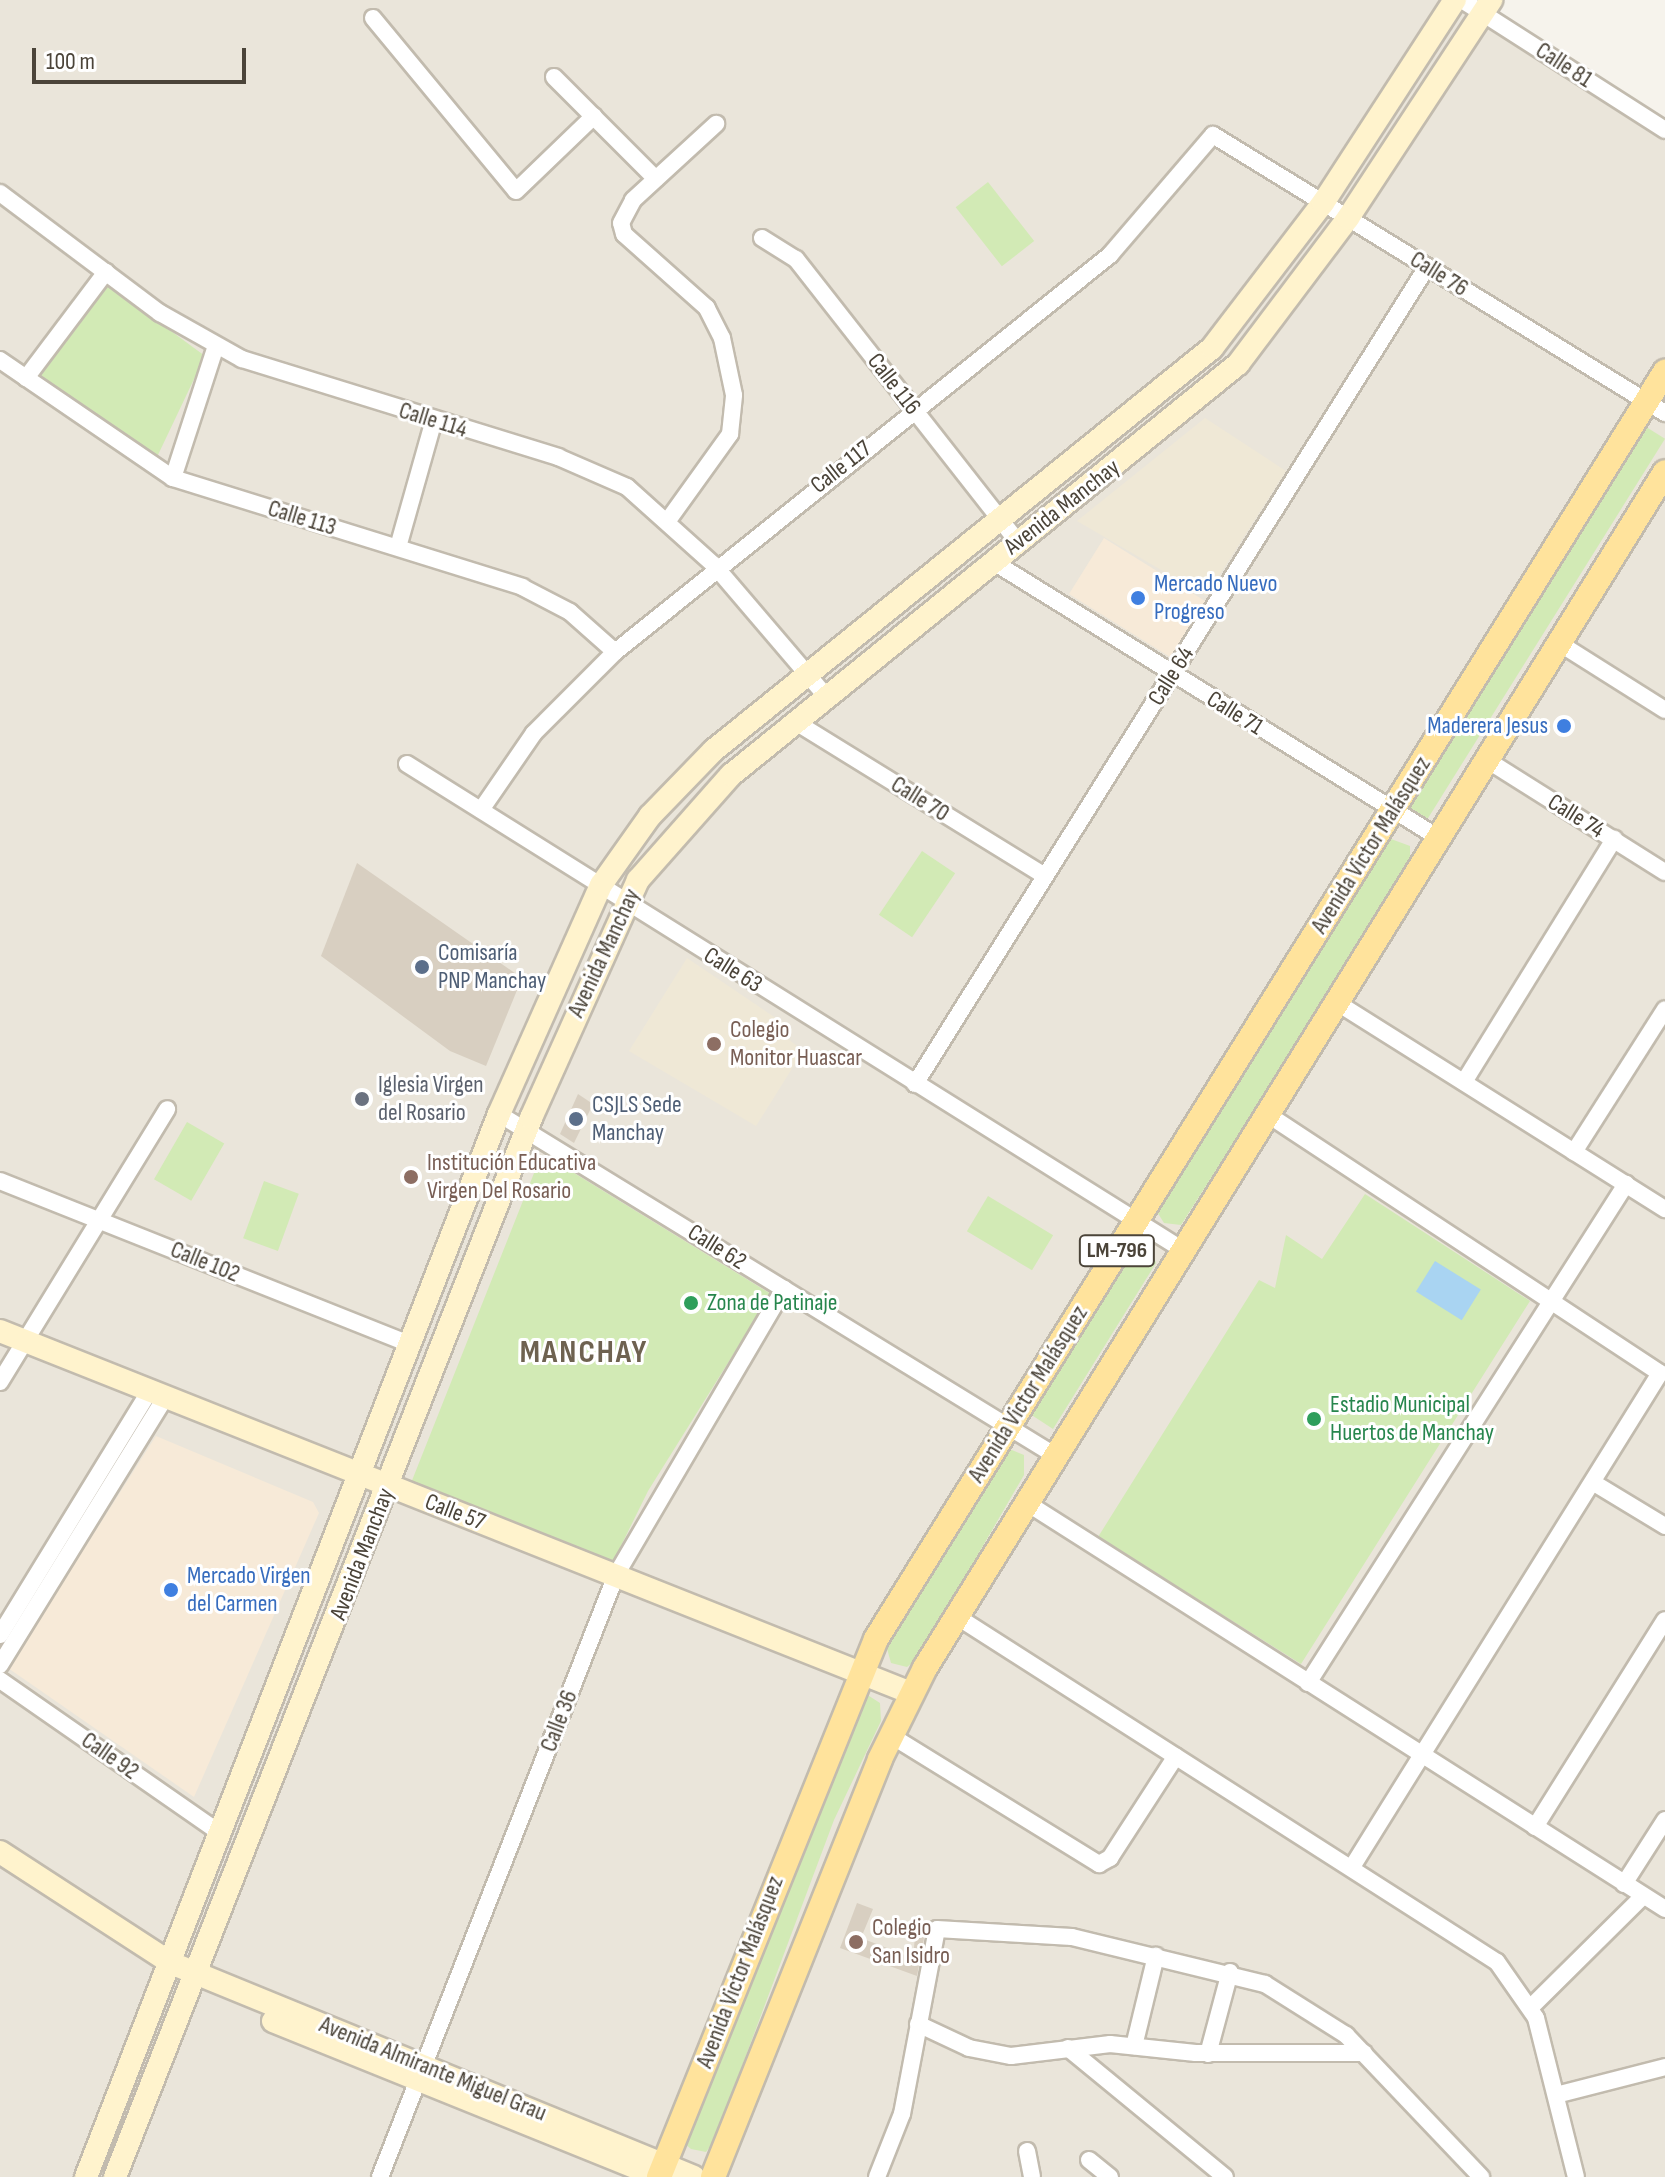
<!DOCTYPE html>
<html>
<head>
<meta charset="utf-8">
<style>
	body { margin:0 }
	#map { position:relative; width:1665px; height:2177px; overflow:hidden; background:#f6f3ec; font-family:"Sofia Sans Condensed",sans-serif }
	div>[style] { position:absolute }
	.residential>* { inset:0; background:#eae5da }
	.commercial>* { inset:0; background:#f7ead8; transform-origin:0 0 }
	.education>* { inset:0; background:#efe8d6 }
	.green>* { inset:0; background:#d2eab5; transform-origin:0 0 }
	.water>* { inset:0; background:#a9d4f2; transform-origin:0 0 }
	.building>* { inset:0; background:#d8cfc1 }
	.roads { filter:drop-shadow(2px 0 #c2bbae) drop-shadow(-2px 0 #c2bbae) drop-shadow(0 2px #c2bbae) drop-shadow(0 -2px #c2bbae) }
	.street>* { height:16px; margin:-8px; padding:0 8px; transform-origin:8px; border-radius:8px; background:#fff }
	.secondary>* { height:22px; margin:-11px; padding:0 11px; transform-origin:11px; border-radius:11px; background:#fff3cd }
	.primary>* { height:24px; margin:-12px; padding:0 12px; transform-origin:12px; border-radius:12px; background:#ffe39c }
	.dots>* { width:22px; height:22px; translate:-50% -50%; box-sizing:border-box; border:4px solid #fff; border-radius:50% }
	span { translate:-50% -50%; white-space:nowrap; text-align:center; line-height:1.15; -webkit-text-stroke:6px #fff; paint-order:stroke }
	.shield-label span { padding:2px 6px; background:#fff; border:2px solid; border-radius:6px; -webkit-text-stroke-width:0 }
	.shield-label { font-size:22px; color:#4b4439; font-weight:700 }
	.street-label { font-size:24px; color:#4b4439 }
	.shop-label { font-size:24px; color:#366cbe }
	.left { translate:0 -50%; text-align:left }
	.right { translate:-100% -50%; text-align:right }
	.service-label { font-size:24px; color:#4e5e75 }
	.education-label { font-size:24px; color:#785e54 }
	.worship-label { font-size:24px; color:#5b616d }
	.leisure-label { font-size:24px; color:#27864d }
	.district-label { font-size:32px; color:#6e6250; font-weight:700; letter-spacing:2px }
	.scale { position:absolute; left:32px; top:48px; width:214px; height:36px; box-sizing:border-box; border:4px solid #4b4439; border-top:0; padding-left:10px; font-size:24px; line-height:28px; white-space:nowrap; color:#4b4439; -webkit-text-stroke:6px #fff; paint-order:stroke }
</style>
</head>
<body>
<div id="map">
	<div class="residential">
		<div style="clip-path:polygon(0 0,1455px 0,1665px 140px,1665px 2177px,0 2177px)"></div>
	</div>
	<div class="commercial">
		<div style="left:1104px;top:538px;width:120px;height:66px;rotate:32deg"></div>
		<div style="clip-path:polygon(156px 1436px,313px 1502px,319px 1513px,194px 1797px,8px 1668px)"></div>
	</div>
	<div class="education">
		<div style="clip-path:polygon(1205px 418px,1286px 471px,1206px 596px,1077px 521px)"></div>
		<div style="clip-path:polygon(687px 958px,792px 1029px,787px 1038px,803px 1051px,756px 1126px,629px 1051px)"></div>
	</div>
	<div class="green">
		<div style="left:988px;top:182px;width:75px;height:41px;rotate:52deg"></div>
		<div style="clip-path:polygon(107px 284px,205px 356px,157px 457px,35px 376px)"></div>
		<div style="left:1643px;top:425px;width:26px;height:448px;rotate:32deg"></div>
		<div style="clip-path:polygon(1391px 839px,1410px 846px,1410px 865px,1181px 1225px,1164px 1223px,1154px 1207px)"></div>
		<div style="left:922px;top:851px;width:40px;height:77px;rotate:34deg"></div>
		<div style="left:187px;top:1122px;width:43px;height:66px;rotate:30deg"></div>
		<div style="clip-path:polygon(548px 1157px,771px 1294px,648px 1491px,612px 1564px,411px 1483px,540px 1158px)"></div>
		<div style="left:264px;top:1181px;width:37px;height:61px;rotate:20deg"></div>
		<div style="clip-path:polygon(1365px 1194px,1530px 1301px,1301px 1664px,1098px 1537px,1259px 1280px,1275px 1288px,1286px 1235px,1322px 1259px)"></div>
		<div style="left:988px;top:1196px;width:76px;height:41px;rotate:31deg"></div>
		<div style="clip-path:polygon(1135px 1245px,1151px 1250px,1156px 1263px,1053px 1429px,1027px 1412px)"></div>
		<div style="clip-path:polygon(1007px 1448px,1024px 1455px,1024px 1475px,918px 1658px,907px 1667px,891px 1663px,886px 1645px)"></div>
		<div style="clip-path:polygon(866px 1694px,880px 1703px,881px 1721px,834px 1820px,714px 2141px,706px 2152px,691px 2149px,684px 2143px)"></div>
	</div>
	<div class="water">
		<div style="left:1435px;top:1261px;width:54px;height:36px;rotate:32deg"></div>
	</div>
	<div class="building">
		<div style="clip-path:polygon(357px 863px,522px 978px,486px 1066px,450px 1051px,321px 956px)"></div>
		<div style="clip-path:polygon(578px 1094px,593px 1104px,574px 1143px,560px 1134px)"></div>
		<div style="clip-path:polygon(857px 1903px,873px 1909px,861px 1938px,913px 1958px,916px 1926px,926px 1927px,917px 1976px,840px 1948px)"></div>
	</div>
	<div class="roads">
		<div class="street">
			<div style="left:1462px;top:0;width:241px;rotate:32.6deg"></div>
			<div style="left:373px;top:18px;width:224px;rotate:50.4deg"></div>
			<div style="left:516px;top:191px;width:108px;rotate:-43.9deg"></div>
			<div style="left:554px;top:77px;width:144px;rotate:45deg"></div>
			<div style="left:0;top:193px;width:200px;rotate:36.9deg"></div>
			<div style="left:160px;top:313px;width:94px;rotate:29.3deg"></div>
			<div style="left:242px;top:359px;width:331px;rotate:17.2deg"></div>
			<div style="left:558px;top:457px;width:75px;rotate:23.5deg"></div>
			<div style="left:627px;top:487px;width:117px;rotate:41.9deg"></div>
			<div style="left:714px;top:565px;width:171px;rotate:49.5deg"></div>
			<div style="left:762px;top:238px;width:40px;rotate:32deg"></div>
			<div style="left:796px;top:259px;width:358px;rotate:51.9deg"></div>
			<div style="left:0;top:360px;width:209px;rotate:34.3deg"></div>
			<div style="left:173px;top:478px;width:366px;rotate:17.3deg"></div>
			<div style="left:522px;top:587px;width:54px;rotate:27.5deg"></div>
			<div style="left:570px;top:612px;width:60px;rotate:41.6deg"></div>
			<div style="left:26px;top:378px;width:133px;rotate:-53deg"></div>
			<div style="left:173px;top:478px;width:139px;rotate:-72deg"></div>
			<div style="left:669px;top:519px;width:105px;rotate:-54.3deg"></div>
			<div style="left:730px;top:434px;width:39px;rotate:-84deg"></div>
			<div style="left:734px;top:395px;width:58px;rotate:-101.9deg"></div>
			<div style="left:722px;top:338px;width:34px;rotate:-117deg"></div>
			<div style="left:707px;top:308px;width:111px;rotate:-138.3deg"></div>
			<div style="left:624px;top:234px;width:11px;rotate:-105deg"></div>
			<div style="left:621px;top:223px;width:26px;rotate:-62deg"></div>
			<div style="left:633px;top:200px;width:113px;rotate:-42.5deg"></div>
			<div style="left:398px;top:547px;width:132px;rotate:-74.2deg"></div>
			<div style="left:992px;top:561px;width:526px;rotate:31.79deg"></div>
			<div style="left:1559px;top:643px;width:125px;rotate:32.3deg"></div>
			<div style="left:794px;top:721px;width:295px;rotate:31.7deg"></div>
			<div style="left:1487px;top:760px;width:210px;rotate:32.2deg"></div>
			<div style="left:407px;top:764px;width:916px;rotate:32.06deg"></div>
			<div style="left:481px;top:810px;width:93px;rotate:-55.5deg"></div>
			<div style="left:534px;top:733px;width:115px;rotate:-45deg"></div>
			<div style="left:615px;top:652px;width:635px;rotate:-38.73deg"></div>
			<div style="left:1110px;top:255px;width:158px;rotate:-49.4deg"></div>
			<div style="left:1213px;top:135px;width:531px;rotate:31.59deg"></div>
			<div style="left:1336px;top:1002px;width:389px;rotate:32.2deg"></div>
			<div style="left:1464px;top:1082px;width:286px;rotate:-58.3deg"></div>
			<div style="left:915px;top:1084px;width:964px;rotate:-57.93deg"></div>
			<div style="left:499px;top:1114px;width:654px;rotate:31.55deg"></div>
			<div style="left:1267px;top:1114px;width:471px;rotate:33.4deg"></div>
			<div style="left:1660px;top:1373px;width:582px;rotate:121.94deg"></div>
			<div style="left:1574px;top:1152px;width:169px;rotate:-57.5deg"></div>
			<div style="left:0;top:1181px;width:441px;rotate:21.7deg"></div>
			<div style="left:0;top:1382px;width:320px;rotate:-58.5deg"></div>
			<div style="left:1594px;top:1483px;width:83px;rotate:31.2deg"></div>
			<div style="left:1027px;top:1503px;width:756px;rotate:32.47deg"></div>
			<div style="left:956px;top:1616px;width:642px;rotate:32.6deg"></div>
			<div style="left:1497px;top:1962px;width:68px;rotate:55.1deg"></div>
			<div style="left:1536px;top:2018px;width:164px;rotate:75.9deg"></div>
			<div style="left:0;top:1635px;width:289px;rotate:-58.5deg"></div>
			<div style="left:0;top:1665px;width:317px;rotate:-58.3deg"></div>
			<div style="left:0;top:1680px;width:268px;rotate:34.8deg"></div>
			<div style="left:1308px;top:1683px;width:592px;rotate:-57.49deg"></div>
			<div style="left:890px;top:1735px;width:246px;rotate:31.7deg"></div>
			<div style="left:1099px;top:1864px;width:13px;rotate:-29deg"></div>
			<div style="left:1110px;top:1858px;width:121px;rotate:-57.1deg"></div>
			<div style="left:1535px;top:1827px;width:244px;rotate:-57.9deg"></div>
			<div style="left:1624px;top:1884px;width:76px;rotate:-57.4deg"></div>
			<div style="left:1531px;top:2007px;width:158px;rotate:-44.7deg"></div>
			<div style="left:918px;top:2024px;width:56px;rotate:25.2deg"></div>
			<div style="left:969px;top:2048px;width:43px;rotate:10.8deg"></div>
			<div style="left:1011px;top:2056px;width:100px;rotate:-6.9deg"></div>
			<div style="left:1110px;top:2044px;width:86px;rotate:6deg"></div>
			<div style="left:1196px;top:2053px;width:168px"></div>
			<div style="left:1134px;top:2046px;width:93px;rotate:-76.3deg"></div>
			<div style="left:1068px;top:2048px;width:203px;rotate:39.4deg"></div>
			<div style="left:1208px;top:2054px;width:85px;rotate:-75deg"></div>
			<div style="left:1556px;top:2095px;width:113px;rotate:-14.4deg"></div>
			<div style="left:1027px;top:2151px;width:26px;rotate:79deg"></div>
			<div style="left:1089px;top:2160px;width:27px;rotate:39deg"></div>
			<div style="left:380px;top:2177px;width:647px;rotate:-68.59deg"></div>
			<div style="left:616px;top:1575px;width:332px;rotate:-59.6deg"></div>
			<div style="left:877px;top:2177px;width:68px;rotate:-68.4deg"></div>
			<div style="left:902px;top:2114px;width:188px;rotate:-79.3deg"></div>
			<div style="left:937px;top:1929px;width:135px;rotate:3.4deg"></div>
			<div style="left:1072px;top:1937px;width:199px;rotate:13.7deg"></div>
			<div style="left:1265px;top:1984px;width:96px;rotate:32.2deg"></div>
			<div style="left:1346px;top:2035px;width:196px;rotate:46.4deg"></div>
		</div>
		<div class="secondary">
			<div style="left:0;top:1331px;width:980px;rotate:21.67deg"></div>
			<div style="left:0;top:1852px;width:204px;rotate:33deg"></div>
			<div style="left:171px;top:1963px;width:565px;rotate:22.25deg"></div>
			<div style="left:273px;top:2021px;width:416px;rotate:22deg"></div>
			<div style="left:86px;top:2177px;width:1140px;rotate:-68.77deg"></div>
			<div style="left:499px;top:1114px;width:251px;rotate:-66deg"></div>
			<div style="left:601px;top:885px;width:85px;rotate:-54.6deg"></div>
			<div style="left:650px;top:816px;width:92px;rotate:-45.9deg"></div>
			<div style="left:714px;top:750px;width:640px;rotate:-38.91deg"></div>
			<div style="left:1212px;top:348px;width:183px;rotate:-52.6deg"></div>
			<div style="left:1323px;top:203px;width:242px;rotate:-57deg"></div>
			<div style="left:115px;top:2177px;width:1138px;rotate:-68.55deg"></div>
			<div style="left:531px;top:1118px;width:261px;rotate:-65.8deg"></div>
			<div style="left:638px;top:880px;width:140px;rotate:-48.5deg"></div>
			<div style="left:731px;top:775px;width:653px;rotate:-39.03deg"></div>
			<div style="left:1238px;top:364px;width:183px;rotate:-53deg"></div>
			<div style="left:1348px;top:218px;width:261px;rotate:-56.7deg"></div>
		</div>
		<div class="primary">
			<div style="left:659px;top:2177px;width:580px;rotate:-68.03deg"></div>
			<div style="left:876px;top:1639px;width:1493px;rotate:-58.09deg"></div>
			<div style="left:713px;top:2177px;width:450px;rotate:-68.2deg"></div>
			<div style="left:880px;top:1759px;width:102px;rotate:-63.7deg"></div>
			<div style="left:925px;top:1668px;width:1406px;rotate:-58.25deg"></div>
		</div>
	</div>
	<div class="dots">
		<div style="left:1138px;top:598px;background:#3f7fe0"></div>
		<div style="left:1564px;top:726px;background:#3f7fe0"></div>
		<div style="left:422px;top:967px;background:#5c6f8a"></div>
		<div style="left:714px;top:1044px;background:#8d6e63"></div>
		<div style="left:362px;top:1099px;background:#6b7280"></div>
		<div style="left:576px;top:1119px;background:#5c6f8a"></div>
		<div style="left:411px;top:1177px;background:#8d6e63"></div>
		<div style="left:691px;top:1303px;background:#2e9e5b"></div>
		<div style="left:1314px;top:1419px;background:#2e9e5b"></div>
		<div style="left:171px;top:1590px;background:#3f7fe0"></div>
		<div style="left:856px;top:1942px;background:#8d6e63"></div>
	</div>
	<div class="shield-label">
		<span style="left:1117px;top:1251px">LM-796</span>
	</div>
	<div class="street-label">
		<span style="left:1564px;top:65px;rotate:33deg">Calle 81</span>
		<span style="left:1439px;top:274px;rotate:32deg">Calle 76</span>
		<span style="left:894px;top:384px;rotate:52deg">Calle 116</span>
		<span style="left:433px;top:420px;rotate:17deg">Calle 114</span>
		<span style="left:841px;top:467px;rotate:-38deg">Calle 117</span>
		<span style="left:1062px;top:507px;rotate:-38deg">Avenida Manchay</span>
		<span style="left:302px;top:518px;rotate:17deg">Calle 113</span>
		<span style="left:1171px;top:676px;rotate:-58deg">Calle 64</span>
		<span style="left:1235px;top:713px;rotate:32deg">Calle 71</span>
		<span style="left:920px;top:799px;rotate:32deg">Calle 70</span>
		<span style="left:1576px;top:816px;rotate:32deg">Calle 74</span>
		<span style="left:1371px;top:845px;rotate:-58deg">Avenida Victor Malásquez</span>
		<span style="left:604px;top:953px;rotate:-65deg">Avenida Manchay</span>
		<span style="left:733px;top:970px;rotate:32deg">Calle 63</span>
		<span style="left:717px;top:1247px;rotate:32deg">Calle 62</span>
		<span style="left:205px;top:1262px;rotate:22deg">Calle 102</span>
		<span style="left:1028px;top:1394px;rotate:-58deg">Avenida Victor Malásquez</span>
		<span style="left:455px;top:1512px;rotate:21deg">Calle 57</span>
		<span style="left:362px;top:1554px;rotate:-69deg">Avenida Manchay</span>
		<span style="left:559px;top:1721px;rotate:-69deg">Calle 36</span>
		<span style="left:110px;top:1756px;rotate:35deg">Calle 92</span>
		<span style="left:740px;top:1972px;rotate:-69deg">Avenida Victor Malásquez</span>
		<span style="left:433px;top:2069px;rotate:22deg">Avenida Almirante Miguel Grau</span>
	</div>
	<div class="shop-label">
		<span class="left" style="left:1154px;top:598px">Mercado Nuevo<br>Progreso</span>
		<span class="right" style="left:1548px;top:726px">Maderera Jesus</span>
		<span class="left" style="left:187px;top:1590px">Mercado Virgen<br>del Carmen</span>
	</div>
	<div class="service-label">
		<span class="left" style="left:438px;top:967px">Comisaría<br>PNP Manchay</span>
		<span class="left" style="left:592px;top:1119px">CSJLS Sede<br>Manchay</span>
	</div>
	<div class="education-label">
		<span class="left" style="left:730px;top:1044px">Colegio<br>Monitor Huascar</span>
		<span class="left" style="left:427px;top:1177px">Institución Educativa<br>Virgen Del Rosario</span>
		<span class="left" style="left:872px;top:1942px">Colegio<br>San Isidro</span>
	</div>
	<div class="worship-label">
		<span class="left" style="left:378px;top:1099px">Iglesia Virgen<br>del Rosario</span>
	</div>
	<div class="leisure-label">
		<span class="left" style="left:707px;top:1303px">Zona de Patinaje</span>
		<span class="left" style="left:1330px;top:1419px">Estadio Municipal<br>Huertos de Manchay</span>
	</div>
	<div class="district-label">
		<span style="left:584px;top:1353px">MANCHAY</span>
	</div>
	<div class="scale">100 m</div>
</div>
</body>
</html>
